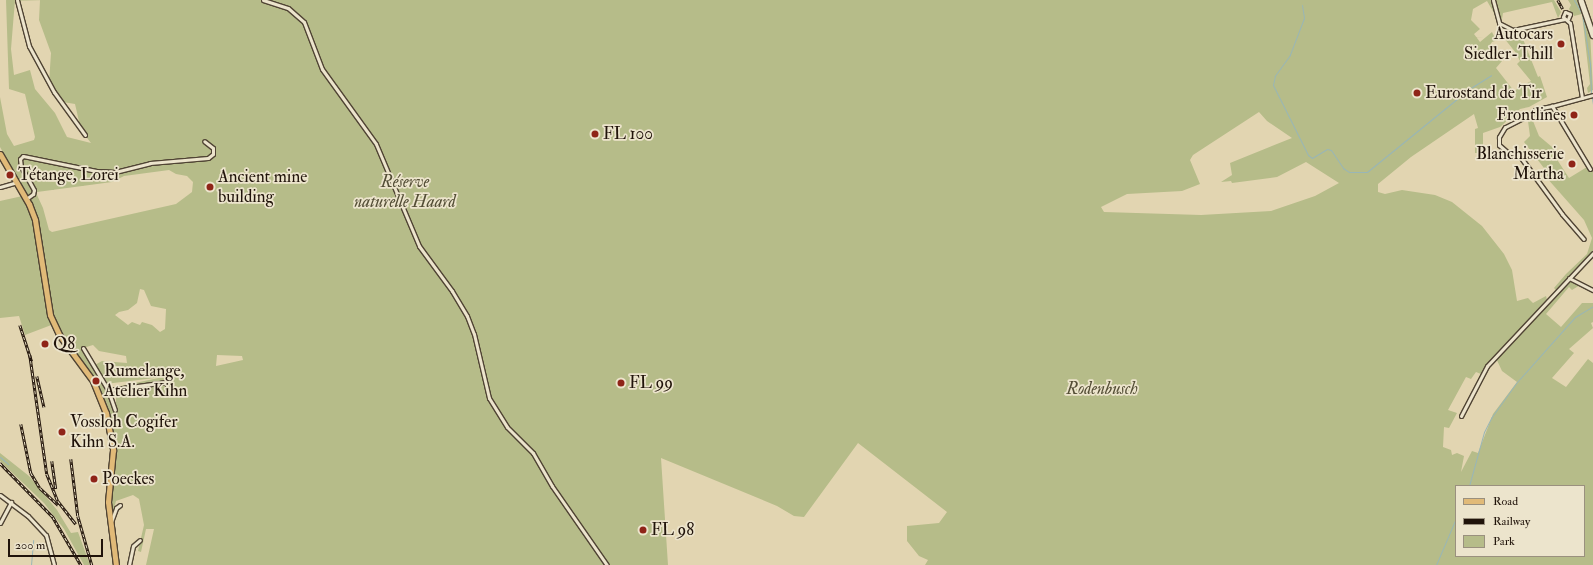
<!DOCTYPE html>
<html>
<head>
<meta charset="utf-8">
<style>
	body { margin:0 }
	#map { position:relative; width:1593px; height:565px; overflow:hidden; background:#e2d5b1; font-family:"IM FELL Double Pica",serif }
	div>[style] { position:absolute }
	.green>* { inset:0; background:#b6bc89 }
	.stream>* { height:1px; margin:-0.5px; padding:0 0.5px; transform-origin:0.5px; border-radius:0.5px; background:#99b6b6 }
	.roads { filter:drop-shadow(1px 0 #504434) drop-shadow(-1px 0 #504434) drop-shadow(0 1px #504434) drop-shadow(0 -1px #504434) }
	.minor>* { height:3px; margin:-1.5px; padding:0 1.5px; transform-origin:1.5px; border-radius:1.5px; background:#ece4cc }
	.secondary>* { height:4.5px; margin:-2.25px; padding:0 2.25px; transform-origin:2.25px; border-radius:2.25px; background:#ece4cc }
	.primary>* { height:5px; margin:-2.5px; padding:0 2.5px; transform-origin:2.5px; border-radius:2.5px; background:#e1ba78 }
	.rail>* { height:2.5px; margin-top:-1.25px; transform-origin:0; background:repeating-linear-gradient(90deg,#ece4cc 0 3px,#20130a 0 6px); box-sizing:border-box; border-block:1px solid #20130a }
	.dots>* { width:11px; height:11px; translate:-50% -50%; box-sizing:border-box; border:2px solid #ece4cc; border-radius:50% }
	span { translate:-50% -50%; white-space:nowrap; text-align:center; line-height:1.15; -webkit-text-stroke:3.5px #ece4cc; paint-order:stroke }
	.poi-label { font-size:17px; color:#20130a }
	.right { translate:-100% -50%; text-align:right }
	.left { translate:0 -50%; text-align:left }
	.park-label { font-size:17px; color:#544e36; font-style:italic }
	.legend { position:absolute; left:1455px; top:485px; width:130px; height:72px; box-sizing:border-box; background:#ece4cc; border:1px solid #9a907e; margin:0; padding:5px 7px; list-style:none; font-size:12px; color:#20130a }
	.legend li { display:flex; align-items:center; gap:8px; height:20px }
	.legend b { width:20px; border:1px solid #9a907e }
	.scale { position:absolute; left:8px; top:539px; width:95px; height:18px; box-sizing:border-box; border:2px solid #20130a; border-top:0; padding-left:5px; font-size:12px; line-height:14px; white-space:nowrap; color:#20130a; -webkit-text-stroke:3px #ece4cc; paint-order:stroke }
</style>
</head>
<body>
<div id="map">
	<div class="green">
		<div style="clip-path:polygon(evenodd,6px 0,15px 0,11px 49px,14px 75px,30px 70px,35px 89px,55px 113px,67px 137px,91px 143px,81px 130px,75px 104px,63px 102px,49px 83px,51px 53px,39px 20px,40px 0,1554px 0,1561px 12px,1558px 18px,1552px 2px,1503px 13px,1501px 25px,1487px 1px,1473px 9px,1471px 20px,1480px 29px,1474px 34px,1480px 42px,1492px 32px,1494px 36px,1519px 29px,1538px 77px,1540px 76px,1547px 97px,1529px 107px,1520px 109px,1500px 127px,1483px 133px,1483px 158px,1479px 153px,1475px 153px,1475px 129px,1478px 128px,1474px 114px,1411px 157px,1378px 184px,1378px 192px,1385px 194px,1402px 190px,1435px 195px,1452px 202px,1482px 226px,1504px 254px,1512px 270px,1517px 301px,1528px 298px,1533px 303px,1546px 296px,1547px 300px,1557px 291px,1554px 288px,1566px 274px,1587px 254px,1592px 238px,1584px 220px,1546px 177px,1547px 172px,1524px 142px,1530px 136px,1528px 121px,1531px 116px,1539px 136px,1558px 152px,1558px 161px,1569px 178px,1587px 167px,1589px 172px,1593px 170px,1593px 253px,1569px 277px,1580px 285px,1572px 290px,1569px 287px,1546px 314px,1561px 327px,1582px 303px,1593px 303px,1593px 322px,1591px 323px,1593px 328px,1569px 349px,1574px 353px,1552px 378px,1566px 387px,1588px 359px,1593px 363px,1593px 565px,925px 565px,928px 560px,919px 556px,907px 541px,907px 526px,939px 523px,947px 512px,858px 443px,804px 517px,794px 516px,777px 506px,661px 458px,668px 565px,146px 565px,154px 529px,146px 529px,141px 552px,138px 551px,144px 525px,139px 499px,133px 495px,116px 501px,111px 520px,108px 502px,114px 459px,111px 431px,93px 381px,54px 324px,25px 335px,19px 316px,0 318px,0 201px,27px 195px,0 147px,0 97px,7px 134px,14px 146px,34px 140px,35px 137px,25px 94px,9px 89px,6px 0,1504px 38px,1516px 53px,1520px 61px,1517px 64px,1531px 81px,1514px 91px,1496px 68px,1502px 61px,1490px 45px,1492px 42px,1504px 38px,6px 0,1259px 112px,1267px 121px,1292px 138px,1230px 163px,1232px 175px,1221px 182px,1231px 181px,1232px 183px,1277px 177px,1306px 162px,1339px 183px,1315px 196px,1271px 211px,1201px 215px,1104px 212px,1101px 207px,1127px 194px,1182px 191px,1200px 184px,1190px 160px,1193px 155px,1259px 112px,6px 0,169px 170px,176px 174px,187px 176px,193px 182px,192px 192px,176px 204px,52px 232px,49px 230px,43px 208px,37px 195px,37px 192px,112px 182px,124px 176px,169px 170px,6px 0,140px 289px,144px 290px,151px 306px,166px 309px,165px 329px,160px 332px,152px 325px,142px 322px,140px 325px,132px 322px,128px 325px,115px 315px,119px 312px,128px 310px,137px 303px,140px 289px,6px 0,93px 345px,99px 351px,126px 356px,127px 363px,102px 361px,93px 366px,83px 348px,93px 345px,6px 0,217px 355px,242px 356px,243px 360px,216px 366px,217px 355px,6px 0,1495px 356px,1502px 371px,1517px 382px,1493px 414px,1478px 453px,1472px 451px,1461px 472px,1464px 456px,1457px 453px,1452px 455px,1451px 450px,1443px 447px,1444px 427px,1449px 428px,1457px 413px,1448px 410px,1466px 377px,1471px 379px,1476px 372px,1481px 374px,1495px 356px,6px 0,163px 377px,116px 387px,116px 414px,105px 384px,163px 377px,6px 0,1456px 486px,1584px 486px,1584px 556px,1456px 556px,1456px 486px)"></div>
		<div style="clip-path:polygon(1568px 0,1578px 0,1590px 32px,1593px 90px,1588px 93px,1587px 88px,1590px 84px,1582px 14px,1574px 16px,1569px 9px,1571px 5px)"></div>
		<div style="clip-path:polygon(0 453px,29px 476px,57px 510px,71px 533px,78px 532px,90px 565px,84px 565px,64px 529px,44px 503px,0 461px)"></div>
	</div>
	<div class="stream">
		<div style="left:1574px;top:0;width:16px;rotate:60deg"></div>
		<div style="left:1582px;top:14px;width:51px;rotate:80.9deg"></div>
		<div style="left:1590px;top:64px;width:28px;rotate:88deg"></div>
		<div style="left:1302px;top:5px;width:13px;rotate:81deg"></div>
		<div style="left:1304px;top:18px;width:40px;rotate:111deg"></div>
		<div style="left:1290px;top:55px;width:26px;rotate:126deg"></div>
		<div style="left:1275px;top:76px;width:9px;rotate:103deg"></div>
		<div style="left:1273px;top:85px;width:78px;rotate:63.4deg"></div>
		<div style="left:1308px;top:155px;width:5px;rotate:37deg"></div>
		<div style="left:1312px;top:158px;width:17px;rotate:-31deg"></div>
		<div style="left:1327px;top:149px;width:4px;rotate:14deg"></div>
		<div style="left:1331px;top:150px;width:22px;rotate:56deg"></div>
		<div style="left:1343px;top:168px;width:7px;rotate:34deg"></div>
		<div style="left:1349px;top:172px;width:18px"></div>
		<div style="left:1367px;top:172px;width:132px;rotate:-39.1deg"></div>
		<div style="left:1469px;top:89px;width:26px;rotate:-32deg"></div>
		<div style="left:1592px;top:98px;width:6px;rotate:81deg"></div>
		<div style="left:0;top:457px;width:11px;rotate:41deg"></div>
		<div style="left:1469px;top:486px;width:56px;rotate:-74.5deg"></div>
		<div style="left:1484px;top:432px;width:16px;rotate:-63deg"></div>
		<div style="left:1491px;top:418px;width:44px;rotate:-54.2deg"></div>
		<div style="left:1517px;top:382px;width:87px;rotate:-48.3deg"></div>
		<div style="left:1575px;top:317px;width:21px;rotate:-31deg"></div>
		<div style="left:31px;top:565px;width:25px;rotate:-85deg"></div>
		<div style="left:1436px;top:565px;width:51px;rotate:-66.9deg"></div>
	</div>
	<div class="roads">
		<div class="minor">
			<div style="left:17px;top:0;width:48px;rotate:75.4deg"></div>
			<div style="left:29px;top:46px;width:52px;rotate:61.5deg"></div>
			<div style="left:54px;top:92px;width:53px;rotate:54.2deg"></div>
			<div style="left:263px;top:0;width:26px;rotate:18deg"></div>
			<div style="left:288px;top:8px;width:21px;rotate:41deg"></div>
			<div style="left:304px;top:22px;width:50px;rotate:69deg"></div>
			<div style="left:322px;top:69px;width:92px;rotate:54.2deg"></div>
			<div style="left:376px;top:144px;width:111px;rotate:67.1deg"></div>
			<div style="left:419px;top:246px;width:56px;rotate:53.7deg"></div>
			<div style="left:452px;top:291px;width:29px;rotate:59deg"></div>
			<div style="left:467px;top:316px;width:19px;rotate:69deg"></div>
			<div style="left:474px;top:334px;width:66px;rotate:76.8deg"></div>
			<div style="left:489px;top:398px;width:34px;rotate:58deg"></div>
			<div style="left:507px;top:427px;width:37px;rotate:45deg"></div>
			<div style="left:533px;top:453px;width:38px;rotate:60deg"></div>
			<div style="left:552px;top:486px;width:96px;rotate:55.2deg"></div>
			<div style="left:1493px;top:0;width:24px;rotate:75deg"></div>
			<div style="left:1499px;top:23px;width:16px;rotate:27deg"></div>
			<div style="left:1513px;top:30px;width:53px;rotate:-11.9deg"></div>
			<div style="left:1568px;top:19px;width:5px;rotate:-68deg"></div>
			<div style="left:1570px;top:14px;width:5px;rotate:-158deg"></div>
			<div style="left:1565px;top:12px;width:5px;rotate:112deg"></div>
			<div style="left:1563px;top:17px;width:9px;rotate:41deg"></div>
			<div style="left:1570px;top:23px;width:76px;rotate:80.9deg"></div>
			<div style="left:1552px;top:106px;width:16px;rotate:169deg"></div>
			<div style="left:1536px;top:109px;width:9px;rotate:139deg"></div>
			<div style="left:1529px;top:115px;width:27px;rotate:153deg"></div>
			<div style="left:1505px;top:127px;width:12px;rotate:121deg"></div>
			<div style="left:1499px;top:137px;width:8px;rotate:90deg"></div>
			<div style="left:1499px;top:145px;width:11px;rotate:41deg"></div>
			<div style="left:1507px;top:152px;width:12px;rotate:14deg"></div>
			<div style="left:1519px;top:155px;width:73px;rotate:53.9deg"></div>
			<div style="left:1562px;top:214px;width:33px;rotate:49deg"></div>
			<div style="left:1590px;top:169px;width:74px;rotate:-121.1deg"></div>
			<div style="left:1552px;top:106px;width:42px;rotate:-15deg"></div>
			<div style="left:0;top:187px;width:18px;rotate:-16deg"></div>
			<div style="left:26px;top:199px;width:9px;rotate:-36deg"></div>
			<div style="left:33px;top:194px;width:4px;rotate:-76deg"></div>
			<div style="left:34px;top:190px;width:26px;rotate:-119deg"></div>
			<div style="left:21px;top:167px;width:8px;rotate:-97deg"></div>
			<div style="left:20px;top:159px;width:4px;rotate:-45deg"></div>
			<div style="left:23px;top:156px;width:75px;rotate:11.6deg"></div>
			<div style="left:96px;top:171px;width:19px;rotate:3deg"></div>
			<div style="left:115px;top:172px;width:36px;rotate:-14deg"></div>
			<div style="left:150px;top:163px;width:58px;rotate:-4.9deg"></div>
			<div style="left:208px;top:158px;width:6px;rotate:-39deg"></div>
			<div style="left:213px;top:154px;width:6px;rotate:-90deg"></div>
			<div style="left:213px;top:148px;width:11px;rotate:-142deg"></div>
			<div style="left:1569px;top:278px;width:27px;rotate:27deg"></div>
			<div style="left:83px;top:348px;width:49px;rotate:59.2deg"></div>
			<div style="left:108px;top:390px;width:21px;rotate:71deg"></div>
			<div style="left:108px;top:390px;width:59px;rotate:-7.9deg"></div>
			<div style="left:166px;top:382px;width:9px;rotate:72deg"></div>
			<div style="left:1461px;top:416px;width:56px;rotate:-62.5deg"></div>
			<div style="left:1487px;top:366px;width:155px;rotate:-46.8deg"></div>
			<div style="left:0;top:495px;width:35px;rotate:37deg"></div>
			<div style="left:28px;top:516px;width:26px;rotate:47deg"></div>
			<div style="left:46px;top:535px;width:31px;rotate:75deg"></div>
			<div style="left:111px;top:522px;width:15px;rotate:-70deg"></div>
			<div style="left:116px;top:508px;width:5px;rotate:-37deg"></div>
			<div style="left:0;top:523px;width:24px;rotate:-62deg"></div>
			<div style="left:129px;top:565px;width:19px;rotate:-78deg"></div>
			<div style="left:133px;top:546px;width:9px;rotate:-41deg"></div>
		</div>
		<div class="secondary">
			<div style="left:1581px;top:0;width:37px;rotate:71deg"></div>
		</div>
		<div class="primary">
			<div style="left:0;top:154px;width:58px;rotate:59.9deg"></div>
			<div style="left:29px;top:204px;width:17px;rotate:69deg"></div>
			<div style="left:35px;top:220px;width:96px;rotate:81deg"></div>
			<div style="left:50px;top:315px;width:23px;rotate:65deg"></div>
			<div style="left:60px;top:336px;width:56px;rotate:53.7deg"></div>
			<div style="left:93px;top:381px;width:35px;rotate:68deg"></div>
			<div style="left:106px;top:413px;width:38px;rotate:79deg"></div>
			<div style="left:113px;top:450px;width:52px;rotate:95.5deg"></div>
			<div style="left:108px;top:502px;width:64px;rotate:82.8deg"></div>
		</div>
	</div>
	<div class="rail">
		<div style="left:1558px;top:0;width:10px;rotate:61deg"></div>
		<div style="left:20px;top:325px;width:38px;rotate:72deg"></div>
		<div style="left:30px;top:355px;width:120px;rotate:81.9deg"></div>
		<div style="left:47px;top:474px;width:29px;rotate:68deg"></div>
		<div style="left:58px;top:501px;width:29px;rotate:52deg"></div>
		<div style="left:37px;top:376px;width:32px;rotate:77deg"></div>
		<div style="left:21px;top:424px;width:50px;rotate:78.5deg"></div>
		<div style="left:31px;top:473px;width:17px;rotate:59deg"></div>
		<div style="left:40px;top:488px;width:25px;rotate:43deg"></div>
		<div style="left:71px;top:459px;width:57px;rotate:83deg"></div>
		<div style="left:78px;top:516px;width:51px;rotate:74.1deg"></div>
		<div style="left:52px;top:461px;width:28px;rotate:82deg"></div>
		<div style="left:0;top:463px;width:76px;rotate:45.5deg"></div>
		<div style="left:53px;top:517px;width:56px;rotate:59.7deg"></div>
	</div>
	<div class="dots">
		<div style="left:1561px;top:44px;background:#8f2418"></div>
		<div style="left:1417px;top:93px;background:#8f2418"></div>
		<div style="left:1574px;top:115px;background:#8f2418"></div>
		<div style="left:595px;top:134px;background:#8f2418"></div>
		<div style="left:1572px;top:164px;background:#8f2418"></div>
		<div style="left:10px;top:175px;background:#8f2418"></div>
		<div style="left:210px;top:187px;background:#8f2418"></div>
		<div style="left:45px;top:344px;background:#8f2418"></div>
		<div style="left:96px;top:381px;background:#8f2418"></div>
		<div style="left:621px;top:383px;background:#8f2418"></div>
		<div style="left:62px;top:432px;background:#8f2418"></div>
		<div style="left:94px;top:479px;background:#8f2418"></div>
		<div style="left:643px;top:530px;background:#8f2418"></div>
	</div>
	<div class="poi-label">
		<span class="right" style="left:1553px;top:44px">Autocars<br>Siedler-Thill</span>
		<span class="left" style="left:1425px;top:93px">Eurostand de Tir</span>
		<span class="right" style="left:1566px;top:115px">Frontlines</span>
		<span class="left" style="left:603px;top:134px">FL 100</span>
		<span class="right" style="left:1564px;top:164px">Blanchisserie<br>Martha</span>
		<span class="left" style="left:18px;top:175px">Tétange, Lorei</span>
		<span class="left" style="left:218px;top:187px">Ancient mine<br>building</span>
		<span class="left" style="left:53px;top:344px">Q8</span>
		<span class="left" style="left:104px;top:381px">Rumelange,<br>Atelier Kihn</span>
		<span class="left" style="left:629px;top:383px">FL 99</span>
		<span class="left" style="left:70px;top:432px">Vossloh Cogifer<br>Kihn S.A.</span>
		<span class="left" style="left:102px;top:479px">Poeckes</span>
		<span class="left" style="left:651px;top:530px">FL 98</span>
	</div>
	<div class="park-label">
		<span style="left:405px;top:192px">Réserve<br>naturelle Haard</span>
		<span style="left:1102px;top:389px">Rodenbusch</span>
	</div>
	<ul class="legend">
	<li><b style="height:5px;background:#e1ba78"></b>Road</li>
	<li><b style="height:5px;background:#20130a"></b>Railway</li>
	<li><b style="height:11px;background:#b6bc89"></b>Park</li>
	</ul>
	<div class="scale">200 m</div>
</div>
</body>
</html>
